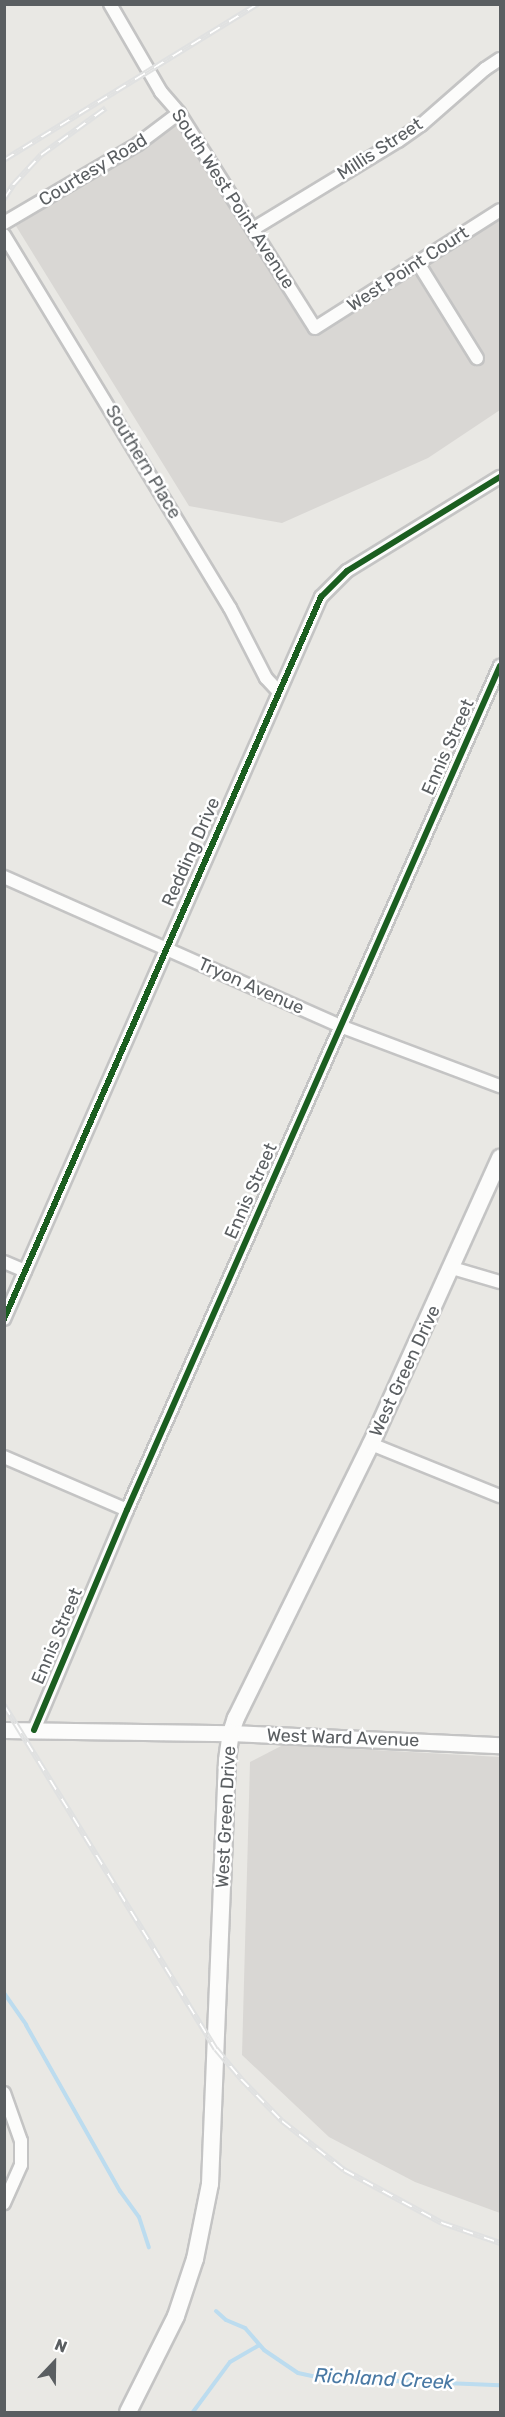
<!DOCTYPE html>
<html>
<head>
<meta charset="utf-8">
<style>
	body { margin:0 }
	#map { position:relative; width:505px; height:2417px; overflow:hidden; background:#e9e8e4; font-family:Rubik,sans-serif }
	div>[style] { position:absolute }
	.industrial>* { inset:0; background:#d9d7d4 }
	.stream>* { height:4px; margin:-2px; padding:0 2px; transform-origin:2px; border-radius:2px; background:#bcdcef }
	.roads { filter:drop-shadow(2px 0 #c4c4c4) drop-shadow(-2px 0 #c4c4c4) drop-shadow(0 2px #c4c4c4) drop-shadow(0 -2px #c4c4c4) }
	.minor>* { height:12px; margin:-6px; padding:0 6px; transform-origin:6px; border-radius:6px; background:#fcfcfb }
	.tertiary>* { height:15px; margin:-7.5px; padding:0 7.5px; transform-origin:7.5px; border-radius:7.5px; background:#fcfcfb }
	.secondary>* { height:16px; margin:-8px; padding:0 8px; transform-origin:8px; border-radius:8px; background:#fcfcfb }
	.rail>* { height:6px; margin-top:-3px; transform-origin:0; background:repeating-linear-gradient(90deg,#fff 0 11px,#e0e1e1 0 22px); box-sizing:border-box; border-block:2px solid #e0e1e1 }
	.cycleway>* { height:6px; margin:-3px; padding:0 3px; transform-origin:3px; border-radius:3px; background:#1b5e20 }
	span { translate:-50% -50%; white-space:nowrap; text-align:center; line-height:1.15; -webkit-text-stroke:5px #fff; paint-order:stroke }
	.street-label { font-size:18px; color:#5a5e61 }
	.water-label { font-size:20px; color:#4979a4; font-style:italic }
	.frame { position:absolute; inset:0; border:6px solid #5a5e61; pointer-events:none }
	.north { position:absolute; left:24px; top:2333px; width:60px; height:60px; -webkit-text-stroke:4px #fff; paint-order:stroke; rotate:22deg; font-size:16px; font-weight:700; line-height:24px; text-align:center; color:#5a5e61 }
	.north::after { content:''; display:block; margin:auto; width:21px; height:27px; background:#5a5e61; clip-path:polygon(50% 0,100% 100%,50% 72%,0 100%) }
</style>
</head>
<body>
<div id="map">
	<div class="industrial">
		<div style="clip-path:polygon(177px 123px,310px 333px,500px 213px,500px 410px,428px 458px,282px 523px,189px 506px,16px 226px)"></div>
		<div style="clip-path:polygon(283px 1745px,500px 1757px,500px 2213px,415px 2182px,329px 2137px,242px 2055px,250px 1762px)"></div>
	</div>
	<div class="stream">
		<div style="left:4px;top:1993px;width:39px;rotate:55deg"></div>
		<div style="left:26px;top:2025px;width:191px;rotate:60.5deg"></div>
		<div style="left:120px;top:2191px;width:32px;rotate:54deg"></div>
		<div style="left:139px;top:2217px;width:32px;rotate:72deg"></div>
		<div style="left:216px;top:2311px;width:13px;rotate:42deg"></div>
		<div style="left:226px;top:2320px;width:21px;rotate:23deg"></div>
		<div style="left:245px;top:2328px;width:29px;rotate:49deg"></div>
		<div style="left:264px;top:2350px;width:41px;rotate:34.1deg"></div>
		<div style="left:298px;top:2373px;width:25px;rotate:12deg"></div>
		<div style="left:322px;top:2378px;width:178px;rotate:2.3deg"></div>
		<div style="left:193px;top:2412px;width:62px;rotate:-53.5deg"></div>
		<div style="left:230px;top:2362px;width:34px;rotate:-30deg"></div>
	</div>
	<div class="roads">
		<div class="minor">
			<div style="left:110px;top:4px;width:102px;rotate:59.9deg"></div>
			<div style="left:161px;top:92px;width:28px;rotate:49deg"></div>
			<div style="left:179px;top:113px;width:254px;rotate:57.7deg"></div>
			<div style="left:315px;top:328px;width:219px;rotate:-32.5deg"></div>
			<div style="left:4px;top:223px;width:156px;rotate:-30.5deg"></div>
			<div style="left:138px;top:144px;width:51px;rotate:-37.1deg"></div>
			<div style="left:253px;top:229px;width:170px;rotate:-31.3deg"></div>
			<div style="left:398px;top:141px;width:28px;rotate:-35deg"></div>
			<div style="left:421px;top:125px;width:85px;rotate:-41.2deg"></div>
			<div style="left:485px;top:69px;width:18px;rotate:-34deg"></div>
			<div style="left:4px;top:235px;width:436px;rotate:58.8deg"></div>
			<div style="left:230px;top:608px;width:79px;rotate:62.8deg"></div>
			<div style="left:266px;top:678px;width:18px;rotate:47deg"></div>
			<div style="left:418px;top:263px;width:112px;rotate:58.2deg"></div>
			<div style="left:4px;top:877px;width:368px;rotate:23.9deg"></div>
			<div style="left:340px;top:1026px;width:171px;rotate:20.6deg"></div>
			<div style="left:4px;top:1262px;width:23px;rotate:23deg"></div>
			<div style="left:452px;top:1268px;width:50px;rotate:16.3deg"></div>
			<div style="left:4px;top:1319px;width:789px;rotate:-66.3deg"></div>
			<div style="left:321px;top:597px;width:37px;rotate:-45deg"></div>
			<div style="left:347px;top:571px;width:180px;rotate:-31.6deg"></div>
			<div style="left:371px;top:1444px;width:139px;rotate:22deg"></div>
			<div style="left:4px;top:1457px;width:134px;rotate:23.3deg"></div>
			<div style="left:34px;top:1730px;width:239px;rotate:-67.1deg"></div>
			<div style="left:127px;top:1510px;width:923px;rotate:-66.16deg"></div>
			<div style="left:4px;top:2093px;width:51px;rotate:70.5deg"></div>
			<div style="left:21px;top:2141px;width:24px;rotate:90deg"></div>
			<div style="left:21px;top:2165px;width:42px;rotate:114.1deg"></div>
		</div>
		<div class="tertiary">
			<div style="left:4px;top:1730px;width:227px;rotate:0.8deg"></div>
			<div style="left:231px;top:1733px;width:269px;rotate:2.6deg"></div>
		</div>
		<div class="secondary">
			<div style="left:128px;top:2412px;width:107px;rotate:-63.4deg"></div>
			<div style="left:176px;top:2316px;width:60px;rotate:-71.6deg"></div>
			<div style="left:195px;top:2259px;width:76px;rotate:-78.7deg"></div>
			<div style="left:210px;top:2184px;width:424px;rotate:-87.7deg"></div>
			<div style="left:227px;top:1760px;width:27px;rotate:-82deg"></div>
			<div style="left:231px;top:1733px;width:16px;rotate:-72deg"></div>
			<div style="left:236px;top:1718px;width:305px;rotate:-63.8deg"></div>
			<div style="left:371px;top:1444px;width:314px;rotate:-65.7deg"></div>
		</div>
	</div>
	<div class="rail">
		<div style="left:4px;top:160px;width:298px;rotate:-31.6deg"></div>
		<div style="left:4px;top:199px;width:17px;rotate:-57deg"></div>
		<div style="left:13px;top:185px;width:41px;rotate:-47deg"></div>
		<div style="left:41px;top:155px;width:80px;rotate:-35.9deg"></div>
		<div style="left:4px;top:1705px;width:404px;rotate:58.4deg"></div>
		<div style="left:216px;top:2049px;width:39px;rotate:50deg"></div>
		<div style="left:241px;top:2079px;width:59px;rotate:45.7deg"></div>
		<div style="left:282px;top:2121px;width:79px;rotate:38.3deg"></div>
		<div style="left:344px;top:2170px;width:111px;rotate:28.4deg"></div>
		<div style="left:442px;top:2223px;width:61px;rotate:19deg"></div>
	</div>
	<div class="cycleway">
		<div style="left:4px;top:1319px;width:789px;rotate:-66.3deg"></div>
		<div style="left:321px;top:597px;width:37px;rotate:-45deg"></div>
		<div style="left:347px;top:571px;width:180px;rotate:-31.6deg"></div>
		<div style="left:34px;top:1730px;width:239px;rotate:-67.1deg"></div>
		<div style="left:127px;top:1510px;width:923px;rotate:-66.16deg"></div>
	</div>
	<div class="street-label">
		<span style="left:380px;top:149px;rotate:-33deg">Millis Street</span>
		<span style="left:93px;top:170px;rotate:-31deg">Courtesy Road</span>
		<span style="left:233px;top:199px;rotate:57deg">South West Point Avenue</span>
		<span style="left:408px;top:269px;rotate:-33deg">West Point Court</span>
		<span style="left:143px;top:462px;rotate:59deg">Southern Place</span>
		<span style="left:448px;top:747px;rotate:-66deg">Ennis Street</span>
		<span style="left:191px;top:852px;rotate:-66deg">Redding Drive</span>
		<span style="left:251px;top:986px;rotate:24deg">Tryon Avenue</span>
		<span style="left:251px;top:1191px;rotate:-66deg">Ennis Street</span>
		<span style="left:405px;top:1371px;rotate:-65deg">West Green Drive</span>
		<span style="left:57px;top:1636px;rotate:-67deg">Ennis Street</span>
		<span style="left:343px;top:1738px;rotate:2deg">West Ward Avenue</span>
		<span style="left:226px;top:1817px;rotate:-87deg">West Green Drive</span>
	</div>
	<div class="water-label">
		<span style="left:384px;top:2379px;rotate:3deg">Richland Creek</span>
	</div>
	<div class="frame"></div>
	<div class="north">N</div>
</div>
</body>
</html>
